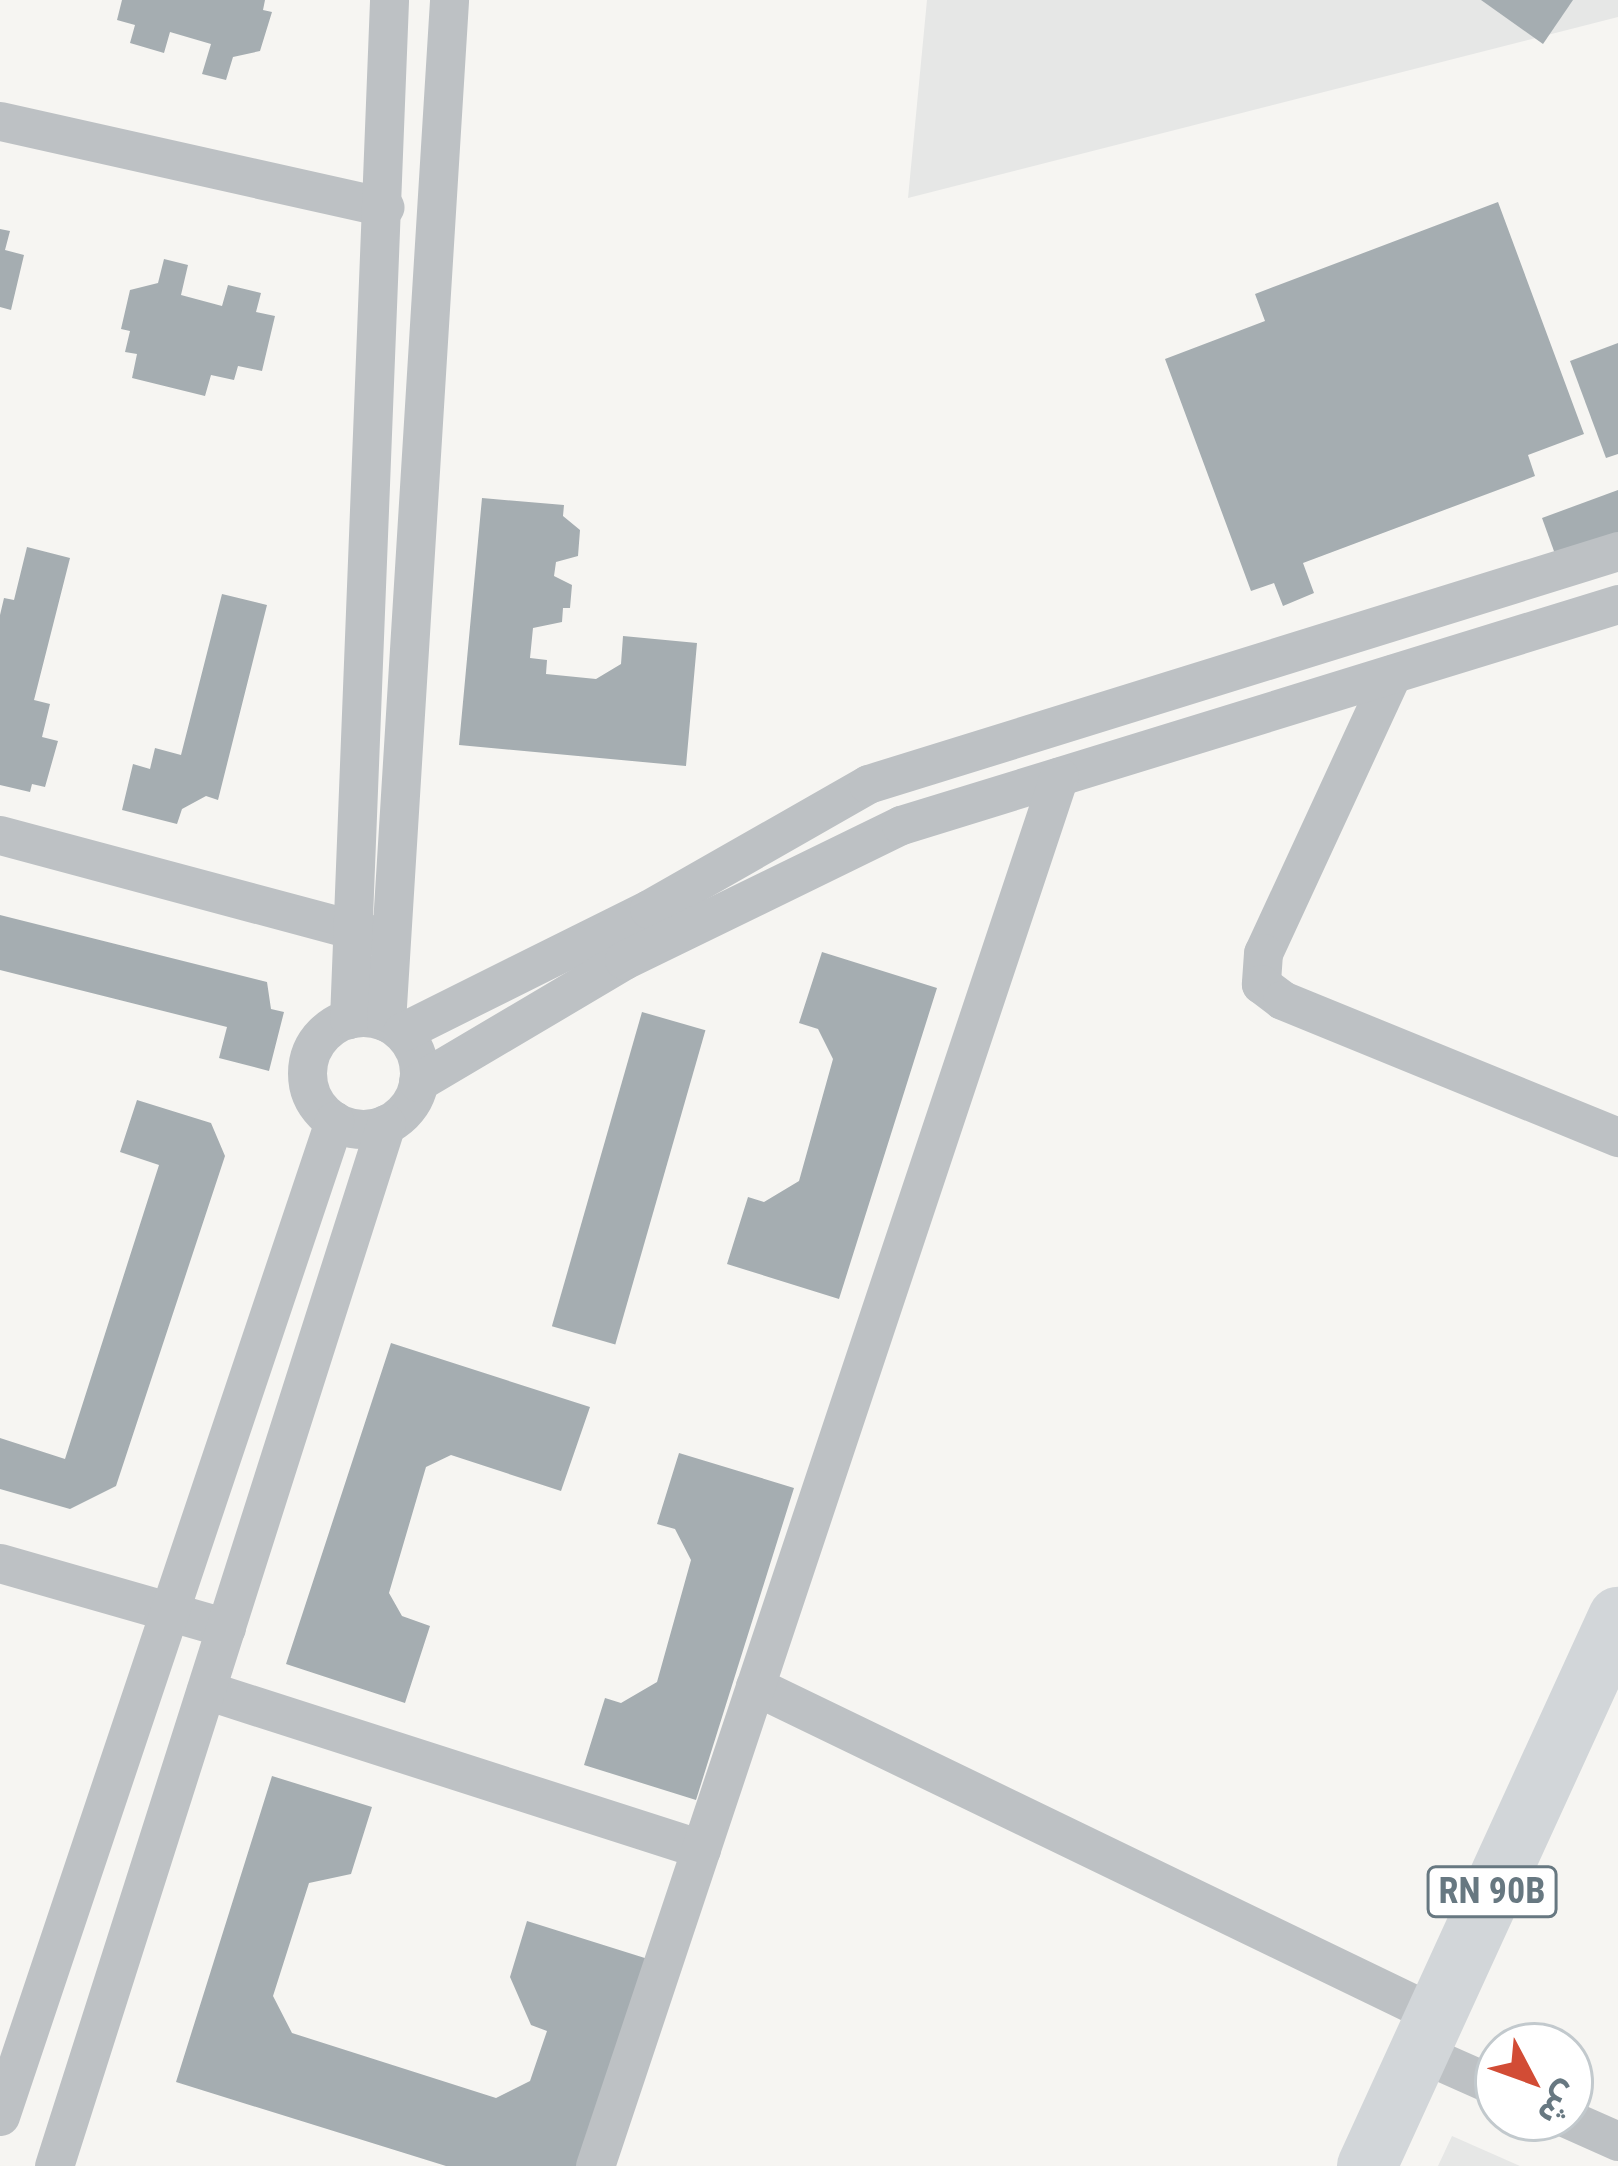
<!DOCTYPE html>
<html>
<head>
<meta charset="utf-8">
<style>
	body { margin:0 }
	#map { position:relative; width:1618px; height:2166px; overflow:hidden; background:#f6f5f2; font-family:"Roboto Condensed","Noto Sans Arabic",sans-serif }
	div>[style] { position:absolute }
	.built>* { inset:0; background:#e6e7e6 }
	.building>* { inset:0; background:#a5adb1; transform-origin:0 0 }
	.minor>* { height:39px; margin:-19.5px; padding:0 19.5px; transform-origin:19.5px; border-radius:19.5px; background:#bdc1c4 }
	.minor>.ring { margin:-19.5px; padding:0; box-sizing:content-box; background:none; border:39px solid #bdc1c4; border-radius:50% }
	.primary>* { height:60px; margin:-30px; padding:0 30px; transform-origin:30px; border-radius:30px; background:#d2d6d9 }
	span { translate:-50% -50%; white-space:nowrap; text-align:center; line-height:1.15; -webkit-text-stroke:12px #fff; paint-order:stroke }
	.shield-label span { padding:3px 9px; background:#fff; border:3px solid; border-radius:9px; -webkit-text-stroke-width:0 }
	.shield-label { font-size:36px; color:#677881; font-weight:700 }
	.north { position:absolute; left:1474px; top:2022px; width:120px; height:120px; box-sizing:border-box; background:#fff; border:3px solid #c2c9cd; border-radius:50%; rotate:131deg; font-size:33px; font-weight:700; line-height:48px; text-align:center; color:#677881 }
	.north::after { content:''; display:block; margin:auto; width:42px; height:54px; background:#d24c35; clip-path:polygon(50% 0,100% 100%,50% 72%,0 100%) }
</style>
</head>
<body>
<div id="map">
	<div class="built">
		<div style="clip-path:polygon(927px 0,1618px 0,1618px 17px,908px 198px)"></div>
		<div style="clip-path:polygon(1452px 2136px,1520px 2166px,1438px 2166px)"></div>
	</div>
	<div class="building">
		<div style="clip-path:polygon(122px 0,265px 0,263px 10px,272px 12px,260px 51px,233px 57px,226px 80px,202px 74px,211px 44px,170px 32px,164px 53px,130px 43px,135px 25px,117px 20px)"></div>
		<div style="clip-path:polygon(1481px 0,1573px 0,1543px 44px)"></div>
		<div style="clip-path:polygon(1498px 202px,1584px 434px,1528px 455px,1535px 476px,1303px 563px,1314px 593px,1283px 606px,1274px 583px,1251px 591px,1165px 359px,1265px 321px,1255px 294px)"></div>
		<div style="clip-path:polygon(0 229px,10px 231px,5px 250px,24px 255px,11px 310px,0 307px)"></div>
		<div style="clip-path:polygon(164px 259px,188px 265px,181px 295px,222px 306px,228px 285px,261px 293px,256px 312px,275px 316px,262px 371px,238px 366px,234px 380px,211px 375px,205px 396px,132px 378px,137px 354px,125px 352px,130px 331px,121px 329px,130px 290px,158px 283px)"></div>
		<div style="clip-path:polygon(1618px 343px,1618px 454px,1606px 458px,1570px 361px)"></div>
		<div style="clip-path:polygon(1618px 490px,1618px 543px,1559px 565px,1542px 518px)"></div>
		<div style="clip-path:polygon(482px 498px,564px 505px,563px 516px,580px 530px,578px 556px,556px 562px,554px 576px,572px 585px,570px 608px,563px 608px,562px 622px,533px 628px,530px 658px,547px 660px,546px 674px,596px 679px,621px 664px,623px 636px,697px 643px,686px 766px,459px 745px)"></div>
		<div style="clip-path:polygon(27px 547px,70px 558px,34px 700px,50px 704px,42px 737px,58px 741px,45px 787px,32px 784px,30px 792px,0 785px,0 615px,4px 598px,14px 600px)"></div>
		<div style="clip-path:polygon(222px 594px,267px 605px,218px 800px,206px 796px,182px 809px,177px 824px,122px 810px,133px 764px,150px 769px,155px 748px,181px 755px)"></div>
		<div style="clip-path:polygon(0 915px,267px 982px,271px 1009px,284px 1012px,269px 1071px,219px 1058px,227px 1027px,0 970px)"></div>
		<div style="clip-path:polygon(822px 952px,937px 988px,839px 1299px,727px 1264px,748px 1197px,764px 1202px,799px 1181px,833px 1059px,818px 1029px,799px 1023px)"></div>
		<div style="left:642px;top:1012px;width:66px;height:327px;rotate:16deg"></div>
		<div style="clip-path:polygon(137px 1100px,211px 1123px,225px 1156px,116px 1486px,70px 1509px,0 1489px,0 1438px,65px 1459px,159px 1165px,120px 1152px)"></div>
		<div style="clip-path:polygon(391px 1343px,590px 1407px,561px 1491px,451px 1455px,426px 1467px,389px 1593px,402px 1616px,430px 1626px,405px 1703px,286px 1664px)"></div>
		<div style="clip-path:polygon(679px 1453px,794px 1488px,696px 1800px,584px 1765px,605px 1698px,621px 1703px,657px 1682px,691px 1560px,675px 1529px,657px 1524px)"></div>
		<div style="clip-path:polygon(272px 1776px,372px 1807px,351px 1874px,309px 1883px,273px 1996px,292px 2033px,496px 2098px,530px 2081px,547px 2031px,531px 2025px,510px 1977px,527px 1921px,648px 1959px,583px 2166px,446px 2166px,176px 2082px)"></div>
	</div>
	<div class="minor">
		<div style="left:0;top:121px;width:394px;rotate:12.6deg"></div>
		<div style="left:1392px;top:674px;width:307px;rotate:114.8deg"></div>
		<div style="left:1263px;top:953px;width:31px;rotate:94deg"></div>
		<div style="left:1261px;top:984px;width:26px;rotate:37deg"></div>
		<div style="left:1282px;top:1000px;width:363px;rotate:22.2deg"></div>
		<div style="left:0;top:835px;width:390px;rotate:15deg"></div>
		<div class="ring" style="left:307px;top:1017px;width:73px;height:73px"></div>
		<div style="left:349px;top:1019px;width:1020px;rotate:-87.75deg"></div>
		<div style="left:386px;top:1022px;width:1024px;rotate:-86.47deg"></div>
		<div style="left:402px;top:1032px;width:276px;rotate:-26.5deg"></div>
		<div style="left:649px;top:909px;width:252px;rotate:-29.7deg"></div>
		<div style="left:868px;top:784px;width:785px;rotate:-17.26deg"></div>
		<div style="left:418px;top:1082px;width:239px;rotate:-30.6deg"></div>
		<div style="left:624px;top:960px;width:308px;rotate:-26deg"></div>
		<div style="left:901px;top:825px;width:750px;rotate:-17.13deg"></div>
		<div style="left:0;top:1563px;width:235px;rotate:16deg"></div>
		<div style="left:755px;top:1686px;width:756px;rotate:25.79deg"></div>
		<div style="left:206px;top:1690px;width:520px;rotate:17.81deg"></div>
		<div style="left:1419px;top:2052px;width:86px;rotate:23.9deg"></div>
		<div style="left:0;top:2116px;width:1050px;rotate:-71.44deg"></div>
		<div style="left:1566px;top:2118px;width:57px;rotate:23.9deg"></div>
		<div style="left:54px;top:2166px;width:1094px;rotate:-72.33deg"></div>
		<div style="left:595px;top:2166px;width:1465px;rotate:-71.54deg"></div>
	</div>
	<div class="primary">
		<div style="left:1367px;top:2166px;width:604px;rotate:-65.43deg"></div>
	</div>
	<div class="shield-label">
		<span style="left:1492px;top:1892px">RN 90B</span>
	</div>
	<div class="north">ش</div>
</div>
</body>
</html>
